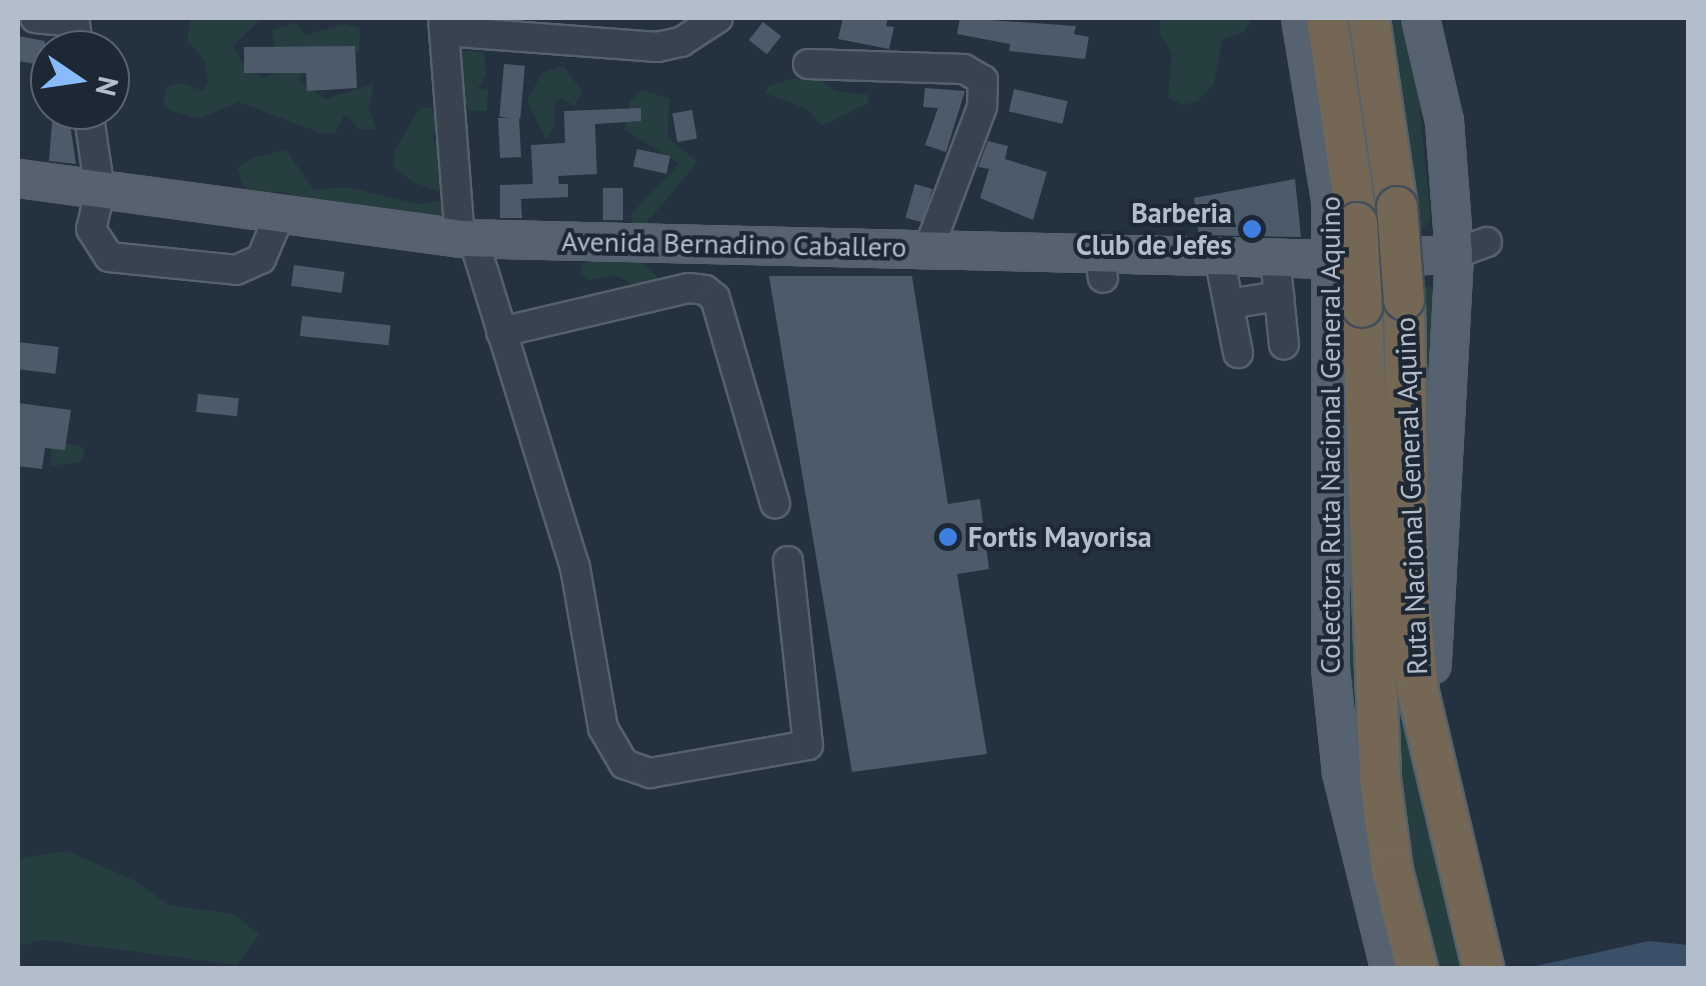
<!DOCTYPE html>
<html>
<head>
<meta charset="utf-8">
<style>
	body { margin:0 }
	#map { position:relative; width:1706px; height:986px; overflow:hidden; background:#24313f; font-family:"PT Sans",sans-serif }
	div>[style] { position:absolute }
	.green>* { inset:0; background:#263e40 }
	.water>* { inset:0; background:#395068 }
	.building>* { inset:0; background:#4d5a6a; transform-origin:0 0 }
	.roads { filter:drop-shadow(2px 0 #56616d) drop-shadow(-2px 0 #56616d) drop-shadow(0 2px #56616d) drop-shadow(0 -2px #56616d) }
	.minor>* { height:28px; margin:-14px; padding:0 14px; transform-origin:14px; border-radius:14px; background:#38434f }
	.major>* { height:35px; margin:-17.5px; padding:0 17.5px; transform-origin:17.5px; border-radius:17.5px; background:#56626f }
	.highway>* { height:40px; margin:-20px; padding:0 20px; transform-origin:20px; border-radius:20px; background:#756755 }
	.bridges { filter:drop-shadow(2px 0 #434e5a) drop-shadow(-2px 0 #434e5a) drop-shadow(0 2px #434e5a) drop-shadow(0 -2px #434e5a) }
	.highway-bridge>* { height:40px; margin:-20px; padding:0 20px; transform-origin:20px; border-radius:20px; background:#756755 }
	.dots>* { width:28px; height:28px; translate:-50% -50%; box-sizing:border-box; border:5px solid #1d2834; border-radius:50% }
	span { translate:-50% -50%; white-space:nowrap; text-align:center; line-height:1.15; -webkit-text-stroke:8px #1d2834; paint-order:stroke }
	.poi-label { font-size:28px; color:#b4beca; font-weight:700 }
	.right { translate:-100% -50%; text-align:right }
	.left { translate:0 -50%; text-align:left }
	.street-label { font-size:28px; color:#b4beca }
	.frame { position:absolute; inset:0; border:20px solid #b4beca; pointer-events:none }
	.north { position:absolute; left:30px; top:30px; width:100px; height:100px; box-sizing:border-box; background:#1d2834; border:2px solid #596470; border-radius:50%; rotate:103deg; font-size:28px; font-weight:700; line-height:40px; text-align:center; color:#b4beca }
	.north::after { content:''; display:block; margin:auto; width:35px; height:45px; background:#89bbfa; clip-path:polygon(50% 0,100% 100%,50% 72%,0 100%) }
</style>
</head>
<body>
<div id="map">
	<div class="green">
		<div style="clip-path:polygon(190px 18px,262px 18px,233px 46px,245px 67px,264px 79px,278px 71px,272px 30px,296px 23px,306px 35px,345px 24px,360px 28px,359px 51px,303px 66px,299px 81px,325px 99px,374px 84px,369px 107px,376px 129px,360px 130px,345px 114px,335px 133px,320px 133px,239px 102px,199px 119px,169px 110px,163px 104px,166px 87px,180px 83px,204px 91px,208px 82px,204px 59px,187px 41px)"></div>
		<div style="clip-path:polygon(1161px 18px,1252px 18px,1244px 32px,1222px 39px,1214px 84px,1198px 101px,1182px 105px,1168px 97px,1172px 53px,1159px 33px)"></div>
		<div style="clip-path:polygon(1385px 18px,1399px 18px,1417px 83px,1431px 220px,1424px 227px,1418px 227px)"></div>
		<div style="clip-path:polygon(459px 51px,484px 52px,486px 75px,478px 88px,488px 89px,487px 111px,470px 111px,456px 90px)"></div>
		<div style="clip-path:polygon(563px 66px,582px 91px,575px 106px,561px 98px,555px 102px,555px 127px,546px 140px,527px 100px,542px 73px)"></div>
		<div style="clip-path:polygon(819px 78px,835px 91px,869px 95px,868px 103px,822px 126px,807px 109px,765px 93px,768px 86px,791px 79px)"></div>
		<div style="clip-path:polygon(641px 90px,669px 98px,668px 138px,698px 162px,641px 229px,633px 229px,631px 214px,679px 164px,625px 130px,630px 101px)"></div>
		<div style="clip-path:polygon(421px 107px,438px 109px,433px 141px,440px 145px,446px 194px,412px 182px,393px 165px,395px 149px)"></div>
		<div style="clip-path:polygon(286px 150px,314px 190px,347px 187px,417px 204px,441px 200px,444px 230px,328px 213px,286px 192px,256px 194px,242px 184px,238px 168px,251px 158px)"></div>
		<div style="clip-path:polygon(611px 256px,640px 260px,658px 277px,640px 287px,613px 275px,589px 280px,580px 272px,582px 264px)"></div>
		<div style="clip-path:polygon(1430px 286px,1438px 300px,1424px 468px,1420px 287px)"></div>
		<div style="clip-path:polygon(1393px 298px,1465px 968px,1430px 968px,1395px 816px,1375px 299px)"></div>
		<div style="clip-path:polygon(1349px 438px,1351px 601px,1366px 831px,1339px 617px,1338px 500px)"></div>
		<div style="clip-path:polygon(66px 443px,85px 448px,81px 462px,51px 466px,51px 450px)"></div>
		<div style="clip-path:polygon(67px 851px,133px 880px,169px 905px,233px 914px,259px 934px,237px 965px,45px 940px,18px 946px,18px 858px)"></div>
	</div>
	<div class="water">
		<div style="clip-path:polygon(1649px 941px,1688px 945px,1688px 968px,1527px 968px)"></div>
	</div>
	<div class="building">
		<div style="clip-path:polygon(843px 18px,888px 18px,886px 26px,894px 27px,889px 49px,838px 39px)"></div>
		<div style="clip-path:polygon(960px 18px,1076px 26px,1074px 34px,1089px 37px,1085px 59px,1009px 51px,1010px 44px,957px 34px)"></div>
		<div style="left:763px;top:22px;width:23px;height:23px;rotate:38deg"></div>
		<div style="clip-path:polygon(18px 36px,45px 41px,41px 65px,18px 61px)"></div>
		<div style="clip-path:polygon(355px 46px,357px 88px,307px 91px,306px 73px,244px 73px,244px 47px)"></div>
		<div style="left:504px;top:64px;width:21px;height:53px;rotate:5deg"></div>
		<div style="clip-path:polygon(925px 88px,965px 91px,946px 152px,925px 145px,938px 108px,923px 107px)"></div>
		<div style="left:1014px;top:89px;width:55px;height:23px;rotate:13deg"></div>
		<div style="clip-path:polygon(641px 108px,641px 121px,595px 124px,597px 174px,558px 176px,559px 184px,568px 184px,568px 197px,521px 199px,522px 218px,500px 218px,500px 185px,533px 184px,531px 145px,565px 143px,564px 111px)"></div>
		<div style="clip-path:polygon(53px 110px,68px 110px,76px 164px,49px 161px)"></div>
		<div style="left:692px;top:110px;width:29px;height:20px;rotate:80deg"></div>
		<div style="left:519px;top:117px;width:40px;height:21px;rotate:87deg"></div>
		<div style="clip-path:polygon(988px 141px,1008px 146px,1005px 159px,1047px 172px,1033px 220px,980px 198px,989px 169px,978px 167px)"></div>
		<div style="left:637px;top:149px;width:34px;height:18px;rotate:12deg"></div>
		<div style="clip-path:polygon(1295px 179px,1301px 237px,1199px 235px,1194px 198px)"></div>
		<div style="left:915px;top:184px;width:18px;height:35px;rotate:16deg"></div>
		<div style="left:603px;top:188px;width:20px;height:32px"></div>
		<div style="left:294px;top:265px;width:51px;height:21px;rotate:8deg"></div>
		<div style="clip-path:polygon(769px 276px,912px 276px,948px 504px,980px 499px,989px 569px,957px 574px,987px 754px,852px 772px)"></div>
		<div style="left:302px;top:316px;width:89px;height:20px;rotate:6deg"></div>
		<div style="left:18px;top:342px;width:41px;height:27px;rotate:7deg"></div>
		<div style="left:198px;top:394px;width:41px;height:18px;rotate:6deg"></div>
		<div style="clip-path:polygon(18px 403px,71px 410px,65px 450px,45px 448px,42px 469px,18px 466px)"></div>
	</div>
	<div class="roads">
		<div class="minor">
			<div style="left:35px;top:18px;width:40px;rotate:5.7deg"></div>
			<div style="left:74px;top:18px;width:32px;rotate:81deg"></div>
			<div style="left:443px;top:18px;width:221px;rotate:85.6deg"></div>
			<div style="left:444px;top:31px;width:214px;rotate:4.3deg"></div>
			<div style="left:657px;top:47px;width:25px;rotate:-12deg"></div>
			<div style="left:681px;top:42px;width:44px;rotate:-33deg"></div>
			<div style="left:808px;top:64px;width:156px;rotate:1.8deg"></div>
			<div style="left:964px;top:69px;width:22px;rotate:30deg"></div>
			<div style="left:983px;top:80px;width:27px;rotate:92deg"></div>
			<div style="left:982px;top:107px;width:151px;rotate:110.6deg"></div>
			<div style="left:88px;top:110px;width:82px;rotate:81.6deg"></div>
			<div style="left:100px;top:191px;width:39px;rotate:103deg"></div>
			<div style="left:91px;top:229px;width:33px;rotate:57deg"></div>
			<div style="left:109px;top:257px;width:128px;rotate:5.8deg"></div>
			<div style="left:236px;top:270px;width:27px;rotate:-24deg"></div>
			<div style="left:261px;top:259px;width:49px;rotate:-67.1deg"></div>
			<div style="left:473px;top:238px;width:344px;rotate:72.8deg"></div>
			<div style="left:575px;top:567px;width:163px;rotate:80.1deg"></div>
			<div style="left:603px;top:728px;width:42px;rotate:59.7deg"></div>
			<div style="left:624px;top:764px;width:28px;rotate:19deg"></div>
			<div style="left:650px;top:773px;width:160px;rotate:-10deg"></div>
			<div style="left:808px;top:745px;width:185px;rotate:-96.2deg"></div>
			<div style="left:1099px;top:253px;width:25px;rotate:81deg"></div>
			<div style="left:1454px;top:254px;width:35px;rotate:-20deg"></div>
			<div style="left:1219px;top:256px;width:99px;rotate:78.9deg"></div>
			<div style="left:1275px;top:258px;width:87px;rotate:84.1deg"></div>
			<div style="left:1229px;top:304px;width:51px;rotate:-9.1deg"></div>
			<div style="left:501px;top:332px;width:193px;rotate:-13.2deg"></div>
			<div style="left:689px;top:288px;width:16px;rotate:7deg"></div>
			<div style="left:705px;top:290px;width:13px;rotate:39deg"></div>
			<div style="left:715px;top:298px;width:214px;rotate:73.7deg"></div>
		</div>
		<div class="major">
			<div style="left:1300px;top:18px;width:183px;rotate:80.6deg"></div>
			<div style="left:1330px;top:199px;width:469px;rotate:90deg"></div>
			<div style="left:1330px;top:668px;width:105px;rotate:84deg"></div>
			<div style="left:1341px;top:772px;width:202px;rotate:76.2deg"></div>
			<div style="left:1420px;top:18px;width:106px;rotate:76.9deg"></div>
			<div style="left:1444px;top:121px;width:133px;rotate:85.7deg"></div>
			<div style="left:1454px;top:254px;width:411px;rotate:93.1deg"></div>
			<div style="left:18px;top:178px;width:446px;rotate:7.7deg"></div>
			<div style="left:460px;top:238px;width:873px;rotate:1.38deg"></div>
			<div style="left:1333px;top:259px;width:121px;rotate:-2.4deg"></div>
		</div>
		<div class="highway">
			<div style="left:1327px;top:18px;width:207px;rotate:81.7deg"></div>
			<div style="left:1369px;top:18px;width:191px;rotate:81.6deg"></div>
			<div style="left:1404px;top:300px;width:297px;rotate:89deg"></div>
			<div style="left:1409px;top:597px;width:95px;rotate:84.6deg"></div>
			<div style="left:1418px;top:692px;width:284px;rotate:76.7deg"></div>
			<div style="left:1362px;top:307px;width:472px;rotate:87.8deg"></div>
			<div style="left:1380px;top:779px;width:92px;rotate:82.5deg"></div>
			<div style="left:1392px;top:870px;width:101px;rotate:75.7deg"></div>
		</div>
	</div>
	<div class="bridges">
		<div class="highway-bridge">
			<div style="left:1397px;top:207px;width:93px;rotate:85.7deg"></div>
			<div style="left:1357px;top:223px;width:84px;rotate:86.6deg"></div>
		</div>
	</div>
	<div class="dots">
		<div style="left:1252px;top:229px;background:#3f7fe0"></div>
		<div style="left:948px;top:537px;background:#3f7fe0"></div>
	</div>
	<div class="poi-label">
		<span class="right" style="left:1232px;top:229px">Barberia<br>Club de Jefes</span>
		<span class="left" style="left:968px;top:537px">Fortis Mayorisa</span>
	</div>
	<div class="street-label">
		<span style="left:734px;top:244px;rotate:1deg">Avenida Bernadino Caballero</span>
		<span style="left:1330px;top:435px;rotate:-90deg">Colectora Ruta Nacional General Aquino</span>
		<span style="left:1411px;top:496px;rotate:-92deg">Ruta Nacional General Aquino</span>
	</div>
	<div class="frame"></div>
	<div class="north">N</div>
</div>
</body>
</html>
